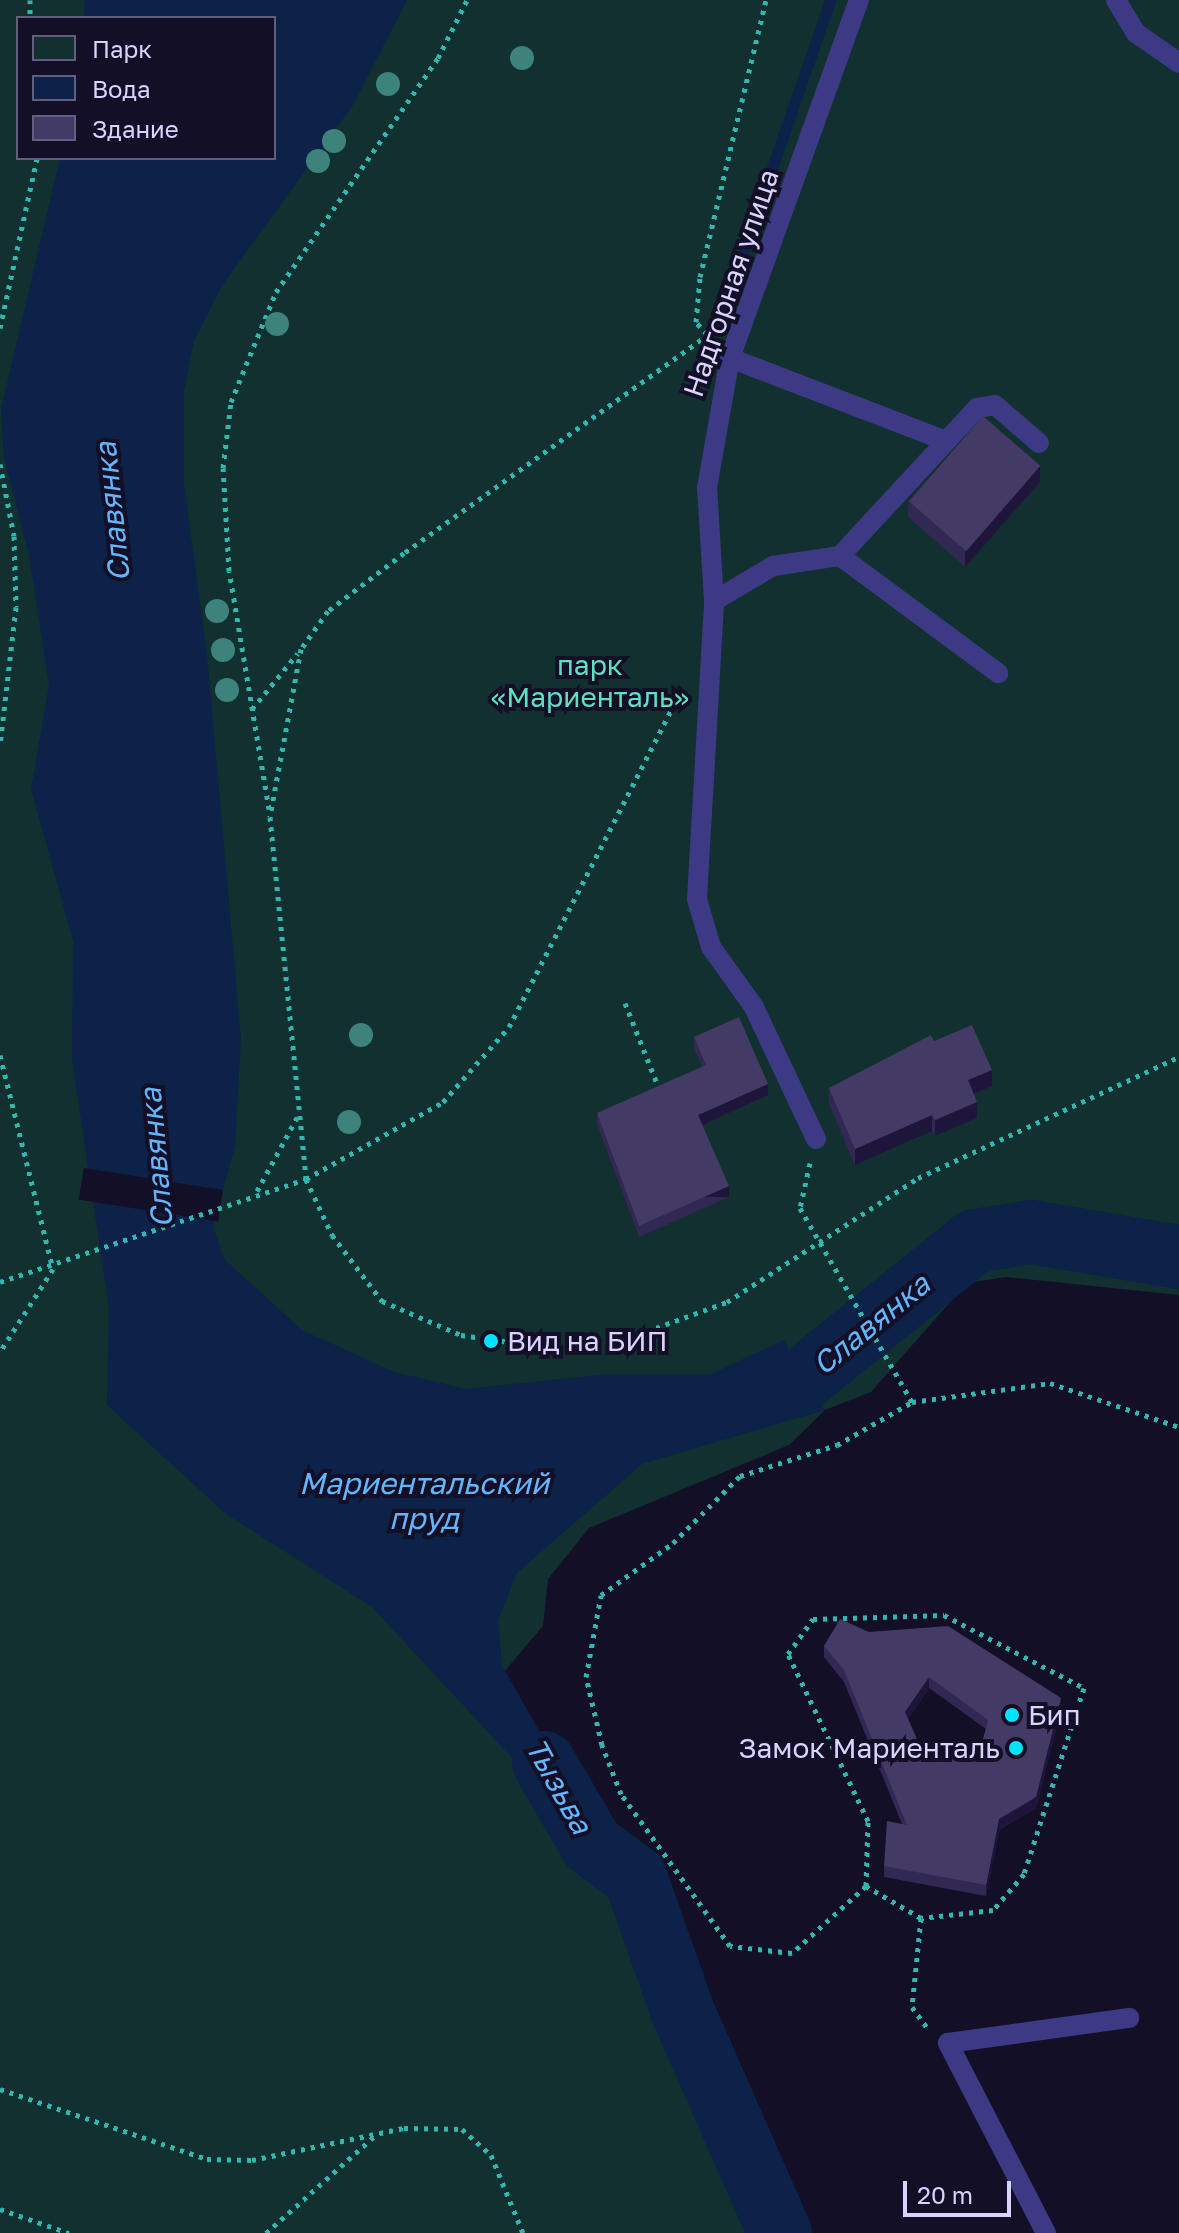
<!DOCTYPE html>
<html>
<head>
<meta charset="utf-8">
<style>
	body { margin:0 }
	#map { position:relative; width:1179px; height:2233px; overflow:hidden; background:#130f26; font-family:"Golos Text",sans-serif }
	div>[style] { position:absolute }
	.green>* { inset:0; background:#12302f }
	.water>* { inset:0; background:#0c2248 }
	.pier>* { inset:0; background:#130f26; transform-origin:0 0 }
	.stream>* { height:11px; margin:-5.5px; padding:0 5.5px; transform-origin:5.5px; border-radius:5.5px; background:#0c2248 }
	.river>* { height:64px; margin:-32px; padding:0 32px; transform-origin:32px; border-radius:32px; background:#0c2248 }
	.path>* { height:5px; margin-top:-2.5px; transform-origin:0; background:repeating-linear-gradient(90deg,#2fb8b0 0 4px,transparent 0 10px) }
	.service>* { height:20px; margin:-10px; padding:0 10px; transform-origin:10px; border-radius:10px; background:#3d3a85 }
	.trees>* { width:24px; height:24px; margin:-12px; border-radius:50%; background:#3d827b }
	.wall>* { inset:0; background:#312854 }
	.shaded-wall>* { inset:0; background:#1d163a; transform-origin:0 0 }
	.building>* { inset:0; background:#433a66; transform-origin:0 0 }
	.dots>* { width:22px; height:22px; translate:-50% -50%; box-sizing:border-box; border:4px solid #130f26; border-radius:50% }
	span { translate:-50% -50%; white-space:nowrap; text-align:center; line-height:1.15; -webkit-text-stroke:8px #130f26; paint-order:stroke }
	.street-label { font-size:28px; color:#d9d4ff }
	.park-label { font-size:28px; color:#5fe0c0 }
	.poi-label { font-size:28px; color:#d9d4ff }
	.left { translate:0 -50%; text-align:left }
	.right { translate:-100% -50%; text-align:right }
	.water-label { font-size:30px; color:#62b6ff; font-style:italic }
	.legend { position:absolute; left:16px; top:16px; width:260px; height:144px; box-sizing:border-box; background:#130f26; border:2px solid #625e7d; margin:0; padding:10px 14px; list-style:none; font-size:24px; color:#d9d4ff }
	.legend li { display:flex; align-items:center; gap:16px; height:40px }
	.legend b { width:40px; border:2px solid #625e7d }
	.scale { position:absolute; left:903px; top:2181px; width:108px; height:36px; box-sizing:border-box; border:4px solid #d9d4ff; border-top:0; padding-left:10px; font-size:24px; line-height:28px; white-space:nowrap; color:#d9d4ff; -webkit-text-stroke:6px #130f26; paint-order:stroke }
</style>
</head>
<body>
<div id="map">
	<div class="green">
		<div style="clip-path:polygon(evenodd,0 0,1179px 0,1179px 1295px,1006px 1277px,967px 1283px,871px 1392px,825px 1410px,789px 1445px,589px 1528px,548px 1579px,543px 1626px,499px 1678px,592px 1845px,635px 1877px,682px 2010px,780px 2233px,0 2233px,0 0,18px 18px,274px 18px,274px 158px,18px 158px,18px 18px)"></div>
	</div>
	<div class="water">
		<div style="clip-path:polygon(85px 0,407px 0,353px 105px,223px 284px,194px 341px,184px 390px,184px 484px,207px 654px,241px 1038px,235px 1146px,213px 1227px,225px 1260px,302px 1330px,394px 1372px,467px 1389px,606px 1374px,711px 1374px,784px 1340px,825px 1410px,642px 1464px,516px 1574px,498px 1621px,502px 1665px,598px 1835px,575px 1842px,512px 1758px,372px 1607px,226px 1514px,107px 1405px,109px 1309px,72px 1059px,73px 941px,31px 789px,49px 685px,29px 555px,4px 458px,1px 409px,60px 158px,274px 158px,274px 18px,84px 18px)"></div>
	</div>
	<div class="pier">
		<div style="left:223px;top:1190px;width:32px;height:141px;rotate:99deg"></div>
	</div>
	<div class="stream">
		<div style="left:728px;top:295px;width:312px;rotate:-70.9deg"></div>
	</div>
	<div class="river">
		<div style="left:721px;top:1406px;width:88px;rotate:-18.6deg"></div>
		<div style="left:804px;top:1378px;width:219px;rotate:-38.7deg"></div>
		<div style="left:975px;top:1241px;width:57px;rotate:-9.1deg"></div>
		<div style="left:1031px;top:1232px;width:150px;rotate:9.6deg"></div>
		<div style="left:544px;top:1763px;width:95px;rotate:59.7deg"></div>
		<div style="left:592px;top:1845px;width:54px;rotate:36.7deg"></div>
		<div style="left:635px;top:1877px;width:141px;rotate:70.5deg"></div>
		<div style="left:682px;top:2010px;width:244px;rotate:66.3deg"></div>
	</div>
	<div class="path">
		<div style="left:30px;top:0;width:18px;rotate:90deg"></div>
		<div style="left:0;top:328px;width:174px;rotate:-77.7deg"></div>
		<div style="left:707px;top:334px;width:16px;rotate:-133deg"></div>
		<div style="left:696px;top:322px;width:45px;rotate:-84.9deg"></div>
		<div style="left:700px;top:277px;width:285px;rotate:-76.6deg"></div>
		<div style="left:709px;top:334px;width:375px;rotate:144.3deg"></div>
		<div style="left:404px;top:553px;width:96px;rotate:142.7deg"></div>
		<div style="left:328px;top:611px;width:47px;rotate:125.4deg"></div>
		<div style="left:301px;top:649px;width:171px;rotate:100.5deg"></div>
		<div style="left:270px;top:817px;width:364px;rotate:84.3deg"></div>
		<div style="left:306px;top:1179px;width:62px;rotate:65.1deg"></div>
		<div style="left:332px;top:1235px;width:83px;rotate:52.9deg"></div>
		<div style="left:382px;top:1301px;width:86px;rotate:23.3deg"></div>
		<div style="left:461px;top:1335px;width:76px;rotate:8.3deg"></div>
		<div style="left:536px;top:1346px;width:92px;rotate:-5deg"></div>
		<div style="left:628px;top:1338px;width:105px;rotate:-20deg"></div>
		<div style="left:727px;top:1302px;width:228px;rotate:-33deg"></div>
		<div style="left:918px;top:1178px;width:288px;rotate:-24.9deg"></div>
		<div style="left:0;top:464px;width:73px;rotate:79deg"></div>
		<div style="left:14px;top:536px;width:71px;rotate:88.4deg"></div>
		<div style="left:16px;top:607px;width:140px;rotate:96.6deg"></div>
		<div style="left:252px;top:709px;width:72px;rotate:-50.6deg"></div>
		<div style="left:269px;top:809px;width:241px;rotate:-99.5deg"></div>
		<div style="left:229px;top:571px;width:103px;rotate:-93.3deg"></div>
		<div style="left:223px;top:468px;width:66px;rotate:-83.1deg"></div>
		<div style="left:231px;top:402px;width:119px;rotate:-67.8deg"></div>
		<div style="left:276px;top:292px;width:285px;rotate:-55.3deg"></div>
		<div style="left:438px;top:58px;width:65px;rotate:-63.4deg"></div>
		<div style="left:625px;top:1003px;width:95px;rotate:68.3deg"></div>
		<div style="left:0;top:1055px;width:220px;rotate:76.1deg"></div>
		<div style="left:53px;top:1269px;width:98px;rotate:122.6deg"></div>
		<div style="left:810px;top:1163px;width:46px;rotate:102.5deg"></div>
		<div style="left:800px;top:1208px;width:224px;rotate:60deg"></div>
		<div style="left:257px;top:1191px;width:90px;rotate:-61.4deg"></div>
		<div style="left:0;top:1282px;width:323px;rotate:-18.6deg"></div>
		<div style="left:306px;top:1179px;width:157px;rotate:-29.3deg"></div>
		<div style="left:443px;top:1102px;width:100px;rotate:-48.7deg"></div>
		<div style="left:509px;top:1027px;width:373px;rotate:-62.9deg"></div>
		<div style="left:944px;top:1615px;width:158px;rotate:27.5deg"></div>
		<div style="left:1084px;top:1688px;width:195px;rotate:107.9deg"></div>
		<div style="left:1024px;top:1874px;width:48px;rotate:130.7deg"></div>
		<div style="left:993px;top:1910px;width:72px;rotate:173.7deg"></div>
		<div style="left:921px;top:1918px;width:64px;rotate:-149.8deg"></div>
		<div style="left:866px;top:1886px;width:65px;rotate:-88.2deg"></div>
		<div style="left:868px;top:1821px;width:185px;rotate:-115.6deg"></div>
		<div style="left:788px;top:1654px;width:43px;rotate:-54.5deg"></div>
		<div style="left:813px;top:1619px;width:131px;rotate:-1.7deg"></div>
		<div style="left:866px;top:1886px;width:100px;rotate:137.8deg"></div>
		<div style="left:792px;top:1953px;width:62px;rotate:-173.6deg"></div>
		<div style="left:730px;top:1946px;width:187px;rotate:-125.6deg"></div>
		<div style="left:621px;top:1794px;width:53px;rotate:-111.2deg"></div>
		<div style="left:602px;top:1745px;width:70px;rotate:-103.2deg"></div>
		<div style="left:586px;top:1677px;width:83px;rotate:-79.6deg"></div>
		<div style="left:601px;top:1595px;width:89px;rotate:-35.8deg"></div>
		<div style="left:673px;top:1543px;width:95px;rotate:-45deg"></div>
		<div style="left:740px;top:1476px;width:102px;rotate:-17.7deg"></div>
		<div style="left:837px;top:1445px;width:86px;rotate:-29.8deg"></div>
		<div style="left:912px;top:1402px;width:139px;rotate:-7.8deg"></div>
		<div style="left:1050px;top:1383px;width:136px;rotate:18.8deg"></div>
		<div style="left:921px;top:1918px;width:89px;rotate:95.8deg"></div>
		<div style="left:912px;top:2007px;width:27px;rotate:54deg"></div>
		<div style="left:0;top:2089px;width:219px;rotate:18.7deg"></div>
		<div style="left:207px;top:2159px;width:45px;rotate:1.3deg"></div>
		<div style="left:252px;top:2160px;width:155px;rotate:-11.9deg"></div>
		<div style="left:404px;top:2128px;width:58px;rotate:1deg"></div>
		<div style="left:462px;top:2129px;width:39px;rotate:42deg"></div>
		<div style="left:491px;top:2155px;width:84px;rotate:67.7deg"></div>
		<div style="left:0;top:2209px;width:73px;rotate:19.2deg"></div>
		<div style="left:266px;top:2233px;width:150px;rotate:-41.8deg"></div>
	</div>
	<div class="service">
		<div style="left:1116px;top:0;width:39px;rotate:59deg"></div>
		<div style="left:1136px;top:33px;width:52px;rotate:34.9deg"></div>
		<div style="left:730px;top:358px;width:231px;rotate:21deg"></div>
		<div style="left:840px;top:556px;width:197px;rotate:36.5deg"></div>
		<div style="left:714px;top:601px;width:69px;rotate:-30.7deg"></div>
		<div style="left:773px;top:566px;width:68px;rotate:-8.5deg"></div>
		<div style="left:840px;top:556px;width:202px;rotate:-47.2deg"></div>
		<div style="left:977px;top:408px;width:18px;rotate:-9deg"></div>
		<div style="left:995px;top:405px;width:58px;rotate:40.8deg"></div>
		<div style="left:816px;top:1139px;width:146px;rotate:-115.2deg"></div>
		<div style="left:754px;top:1007px;width:74px;rotate:-125.6deg"></div>
		<div style="left:711px;top:947px;width:50px;rotate:-106.3deg"></div>
		<div style="left:697px;top:899px;width:298px;rotate:-86.7deg"></div>
		<div style="left:714px;top:601px;width:113px;rotate:-93.5deg"></div>
		<div style="left:707px;top:488px;width:132px;rotate:-80deg"></div>
		<div style="left:730px;top:358px;width:381px;rotate:-70.2deg"></div>
		<div style="left:1046px;top:2233px;width:214px;rotate:-117.3deg"></div>
		<div style="left:948px;top:2043px;width:183px;rotate:-7.9deg"></div>
	</div>
	<div class="trees">
		<div style="left:522px;top:58px"></div>
		<div style="left:388px;top:84px"></div>
		<div style="left:334px;top:141px"></div>
		<div style="left:318px;top:161px"></div>
		<div style="left:277px;top:324px"></div>
		<div style="left:217px;top:611px"></div>
		<div style="left:223px;top:650px"></div>
		<div style="left:227px;top:690px"></div>
		<div style="left:361px;top:1035px"></div>
		<div style="left:349px;top:1122px"></div>
	</div>
	<div class="wall">
		<div style="clip-path:polygon(1040px 482px,965px 567px,908px 517px,908px 501px)"></div>
		<div style="clip-path:polygon(694px 1037px,768px 1095px,702px 1125px,729px 1197px,639px 1237px,597px 1124px,597px 1113px,702px 1067px,694px 1048px)"></div>
		<div style="clip-path:polygon(934px 1041px,992px 1086px,974px 1094px,977px 1118px,935px 1136px,932px 1131px,855px 1165px,829px 1104px,829px 1088px)"></div>
		<div style="clip-path:polygon(evenodd,869px 1632px,1061px 1709px,1036px 1808px,999px 1830px,986px 1896px,884px 1877px,884px 1866px,902px 1824px,844px 1682px,824px 1657px,824px 1646px,869px 1632px,929px 1688px,986px 1729px,977px 1762px,923px 1753px,908px 1719px,929px 1688px)"></div>
	</div>
	<div class="shaded-wall">
		<div style="clip-path:polygon(1040px 466px,1040px 482px,965px 567px,965px 551px)"></div>
		<div style="clip-path:polygon(992px 1070px,992px 1086px,968px 1096px,968px 1080px)"></div>
		<div style="clip-path:polygon(768px 1084px,768px 1095px,698px 1127px,698px 1115px)"></div>
		<div style="clip-path:polygon(977px 1102px,977px 1118px,935px 1136px,935px 1120px)"></div>
		<div style="clip-path:polygon(932px 1115px,932px 1131px,855px 1165px,855px 1149px)"></div>
		<div style="left:729px;top:1186px;width:11px;height:98px;rotate:90deg"></div>
		<div style="clip-path:polygon(929px 1677px,929px 1688px,905px 1723px,905px 1712px)"></div>
		<div style="clip-path:polygon(1061px 1698px,1061px 1709px,1036px 1808px,999px 1830px,986px 1896px,986px 1885px,999px 1819px)"></div>
	</div>
	<div class="building">
		<div style="left:983px;top:416px;width:76px;height:113px;rotate:41deg"></div>
		<div style="clip-path:polygon(739px 1017px,768px 1084px,698px 1115px,729px 1186px,639px 1226px,597px 1113px,706px 1065px,694px 1037px)"></div>
		<div style="clip-path:polygon(972px 1025px,992px 1070px,968px 1080px,977px 1102px,935px 1120px,932px 1115px,855px 1149px,829px 1088px,931px 1035px,934px 1041px)"></div>
		<div style="clip-path:polygon(evenodd,840px 1619px,869px 1632px,948px 1626px,1061px 1698px,1036px 1797px,999px 1819px,986px 1885px,884px 1866px,887px 1821px,907px 1825px,844px 1670px,824px 1646px,840px 1619px,929px 1677px,988px 1720px,977px 1762px,923px 1753px,905px 1712px,929px 1677px)"></div>
	</div>
	<div class="dots">
		<div style="left:491px;top:1341px;background:#00e5ff"></div>
		<div style="left:1012px;top:1715px;background:#00e5ff"></div>
		<div style="left:1016px;top:1748px;background:#00e5ff"></div>
	</div>
	<div class="street-label">
		<span style="left:731px;top:283px;rotate:-71deg">Надгорная улица</span>
	</div>
	<div class="park-label">
		<span style="left:590px;top:681px">парк<br>«Мариенталь»</span>
	</div>
	<div class="poi-label">
		<span class="left" style="left:507px;top:1341px">Вид на БИП</span>
		<span class="left" style="left:1028px;top:1715px">Бип</span>
		<span class="right" style="left:1000px;top:1748px">Замок Мариенталь</span>
	</div>
	<div class="water-label">
		<span style="left:112px;top:512px;rotate:-96deg">Славянка</span>
		<span style="left:156px;top:1158px;rotate:-95deg">Славянка</span>
		<span style="left:871px;top:1324px;rotate:-39deg">Славянка</span>
		<span style="left:424px;top:1500px">Мариентальский<br>пруд</span>
		<span style="left:559px;top:1786px;rotate:61deg">Тызьва</span>
	</div>
	<ul class="legend">
	<li><b style="height:22px;background:#12302f"></b>Парк</li>
	<li><b style="height:22px;background:#0c2248"></b>Вода</li>
	<li><b style="height:22px;background:#433a66"></b>Здание</li>
	</ul>
	<div class="scale">20 m</div>
</div>
</body>
</html>
